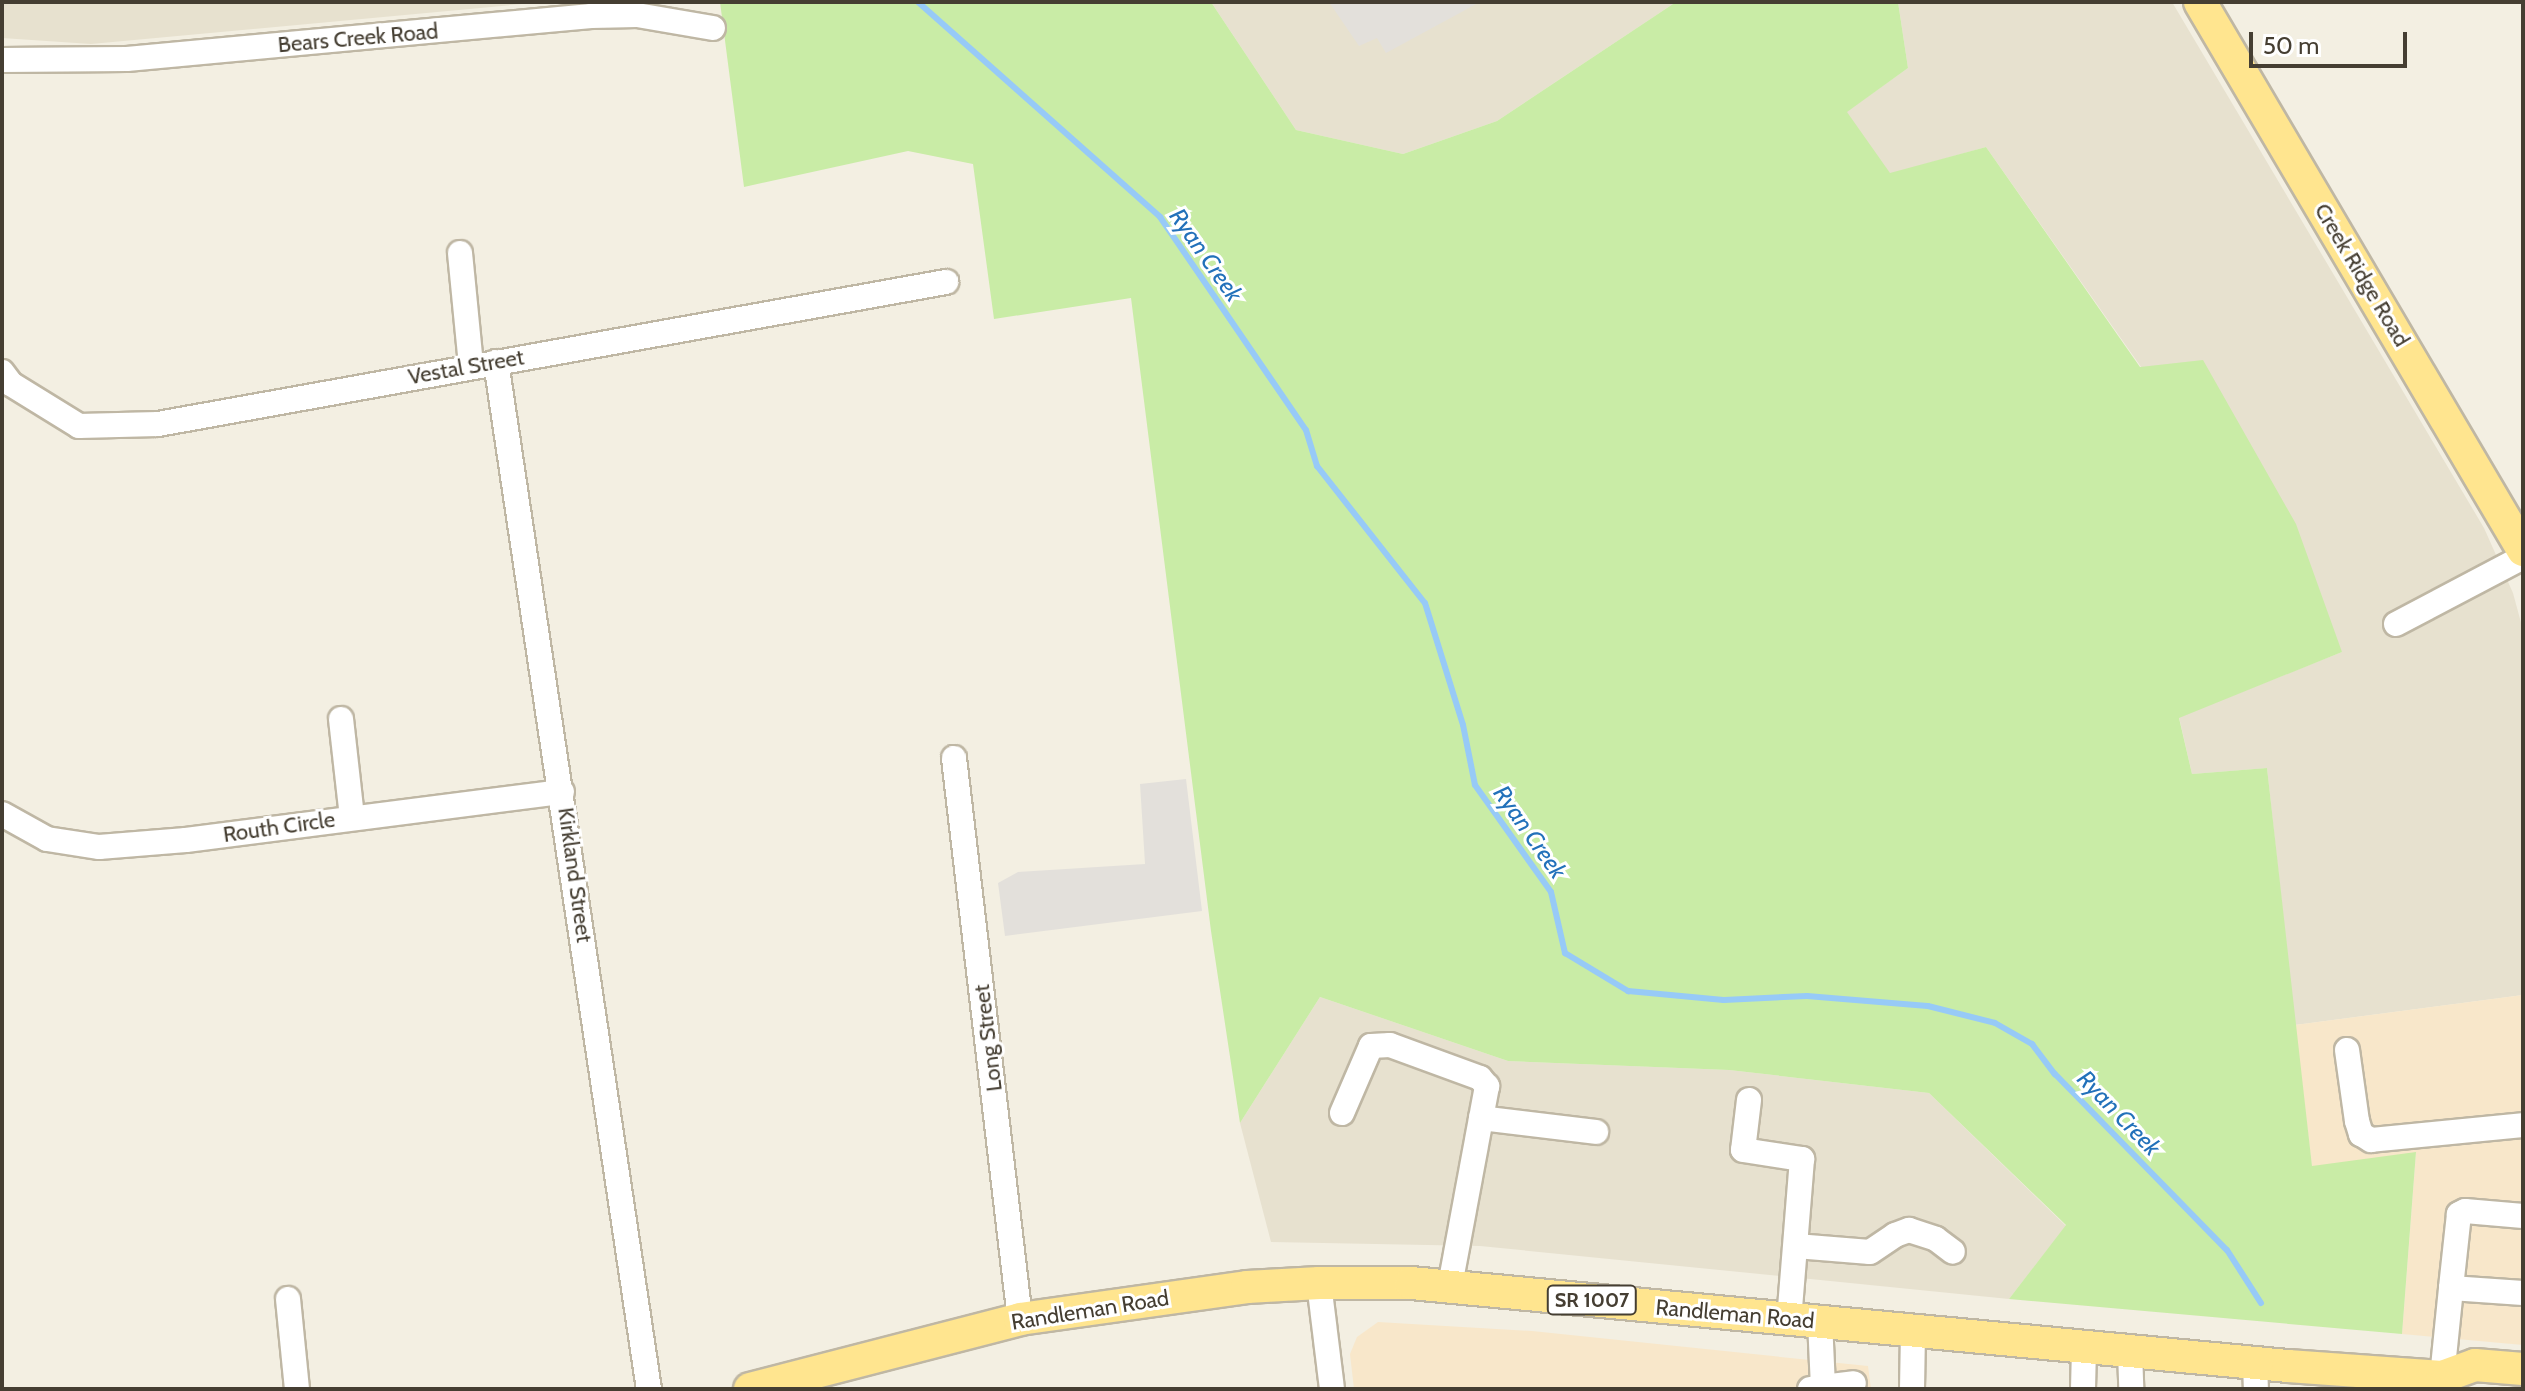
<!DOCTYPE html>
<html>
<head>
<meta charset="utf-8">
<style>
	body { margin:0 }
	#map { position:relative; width:2525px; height:1391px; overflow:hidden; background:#f3efe2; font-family:Cabin,sans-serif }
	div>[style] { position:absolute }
	.residential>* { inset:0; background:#e7e1cf }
	.commercial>* { inset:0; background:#f8e7ca }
	.green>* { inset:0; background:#c9eca6 }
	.parking>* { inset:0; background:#e3e0db }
	.stream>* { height:6px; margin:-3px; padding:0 3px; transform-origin:3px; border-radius:3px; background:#97caf7 }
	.roads { filter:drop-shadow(2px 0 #bfb7a4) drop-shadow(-2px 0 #bfb7a4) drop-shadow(0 2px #bfb7a4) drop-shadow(0 -2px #bfb7a4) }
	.minor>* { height:24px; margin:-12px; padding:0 12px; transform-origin:12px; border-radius:12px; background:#fff }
	.major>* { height:32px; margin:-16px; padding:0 16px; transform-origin:16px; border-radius:16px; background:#ffe58f }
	span { translate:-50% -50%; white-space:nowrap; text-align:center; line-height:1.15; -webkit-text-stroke:6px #fff; paint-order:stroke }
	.shield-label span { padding:2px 6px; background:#fff; border:2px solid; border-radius:6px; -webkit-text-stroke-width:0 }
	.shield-label { font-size:20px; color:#453e32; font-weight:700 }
	.street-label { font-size:22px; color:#453e32 }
	.water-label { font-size:24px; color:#2271ba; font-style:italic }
	.frame { position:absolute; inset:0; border:4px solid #453e32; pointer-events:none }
	.scale { position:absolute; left:2249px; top:32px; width:158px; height:36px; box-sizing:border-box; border:4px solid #453e32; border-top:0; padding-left:10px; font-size:24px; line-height:28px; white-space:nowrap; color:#453e32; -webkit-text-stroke:6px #fff; paint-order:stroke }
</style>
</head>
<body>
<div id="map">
	<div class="residential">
		<div style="clip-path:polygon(2px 2px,544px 2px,91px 44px,2px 38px)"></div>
		<div style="clip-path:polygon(1211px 2px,1676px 2px,1497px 121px,1403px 154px,1296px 130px)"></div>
		<div style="clip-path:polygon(1898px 2px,2172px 2px,2484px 528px,2513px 593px,2523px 630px,2523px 995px,2295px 1025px,2267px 768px,2192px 774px,2179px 717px,2342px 652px,1986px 147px,1890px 174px,1846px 112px,1908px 68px)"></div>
		<div style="clip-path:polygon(1320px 997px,1508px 1061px,1729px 1070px,1929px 1093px,2066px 1226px,2009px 1299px,1480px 1246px,1271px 1242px,1240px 1123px)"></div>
	</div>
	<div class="commercial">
		<div style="clip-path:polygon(2523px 995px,2523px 1345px,2402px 1334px,2416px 1153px,2312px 1167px,2295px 1025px)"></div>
		<div style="clip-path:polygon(1378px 1322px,1532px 1331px,1868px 1366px,1871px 1389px,1354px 1389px,1350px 1354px,1357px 1337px)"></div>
	</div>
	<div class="green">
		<div style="clip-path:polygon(720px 2px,1211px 2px,1296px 130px,1403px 154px,1497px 121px,1676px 2px,1898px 2px,1908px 68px,1847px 112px,1890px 173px,1986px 147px,2140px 367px,2203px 360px,2296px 524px,2342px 652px,2179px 718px,2192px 774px,2267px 768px,2312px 1166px,2416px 1152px,2402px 1334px,2009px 1299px,2066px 1225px,1929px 1093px,1729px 1070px,1508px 1061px,1320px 997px,1240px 1123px,1211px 931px,1131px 298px,994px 319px,973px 164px,908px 151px,744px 187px)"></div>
	</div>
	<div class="parking">
		<div style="clip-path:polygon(1329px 2px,1480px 2px,1386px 53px,1377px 38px,1359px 46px)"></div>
		<div style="clip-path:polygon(1186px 779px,1202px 911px,1005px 936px,998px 883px,1018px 872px,1145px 864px,1140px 784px)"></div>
	</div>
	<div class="stream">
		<div style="left:918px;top:2px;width:324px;rotate:41.6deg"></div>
		<div style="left:1160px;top:217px;width:258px;rotate:55.6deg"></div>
		<div style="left:1306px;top:430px;width:38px;rotate:73deg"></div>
		<div style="left:1317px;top:466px;width:174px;rotate:51.8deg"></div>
		<div style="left:1425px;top:603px;width:128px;rotate:72.7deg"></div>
		<div style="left:1463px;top:725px;width:61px;rotate:78.7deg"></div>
		<div style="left:1475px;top:785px;width:131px;rotate:54.6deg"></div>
		<div style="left:1551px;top:892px;width:63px;rotate:77.1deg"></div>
		<div style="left:1565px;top:953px;width:74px;rotate:31.1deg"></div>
		<div style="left:1628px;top:991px;width:96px;rotate:5.4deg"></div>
		<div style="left:1724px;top:1000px;width:83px;rotate:-2.8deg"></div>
		<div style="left:1807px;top:996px;width:121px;rotate:4.7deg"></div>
		<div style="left:1928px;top:1006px;width:69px;rotate:14.2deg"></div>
		<div style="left:1995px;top:1023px;width:43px;rotate:29.6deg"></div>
		<div style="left:2032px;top:1044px;width:38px;rotate:53deg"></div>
		<div style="left:2055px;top:1074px;width:246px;rotate:45.7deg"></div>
		<div style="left:2227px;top:1250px;width:63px;rotate:57.3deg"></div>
	</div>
	<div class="roads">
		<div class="minor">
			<div style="left:2px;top:60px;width:125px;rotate:-0.5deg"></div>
			<div style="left:127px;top:59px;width:466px;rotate:-5.3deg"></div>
			<div style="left:591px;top:16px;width:46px;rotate:-1.2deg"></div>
			<div style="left:637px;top:15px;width:77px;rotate:9.7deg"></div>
			<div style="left:460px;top:253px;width:114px;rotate:84.4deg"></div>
			<div style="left:496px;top:362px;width:1038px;rotate:81.53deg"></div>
			<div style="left:2px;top:372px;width:15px;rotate:53deg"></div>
			<div style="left:11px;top:384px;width:80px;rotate:31.7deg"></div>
			<div style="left:79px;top:426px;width:79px;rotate:-1.5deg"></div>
			<div style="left:158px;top:424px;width:801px;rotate:-10.22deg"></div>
			<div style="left:2396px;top:624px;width:144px;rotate:-27.8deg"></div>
			<div style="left:341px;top:719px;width:99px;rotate:83.6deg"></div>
			<div style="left:954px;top:758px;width:565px;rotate:83.29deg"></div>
			<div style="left:2px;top:814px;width:51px;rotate:29.1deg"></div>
			<div style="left:47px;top:839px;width:53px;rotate:8.7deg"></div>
			<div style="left:99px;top:847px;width:87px;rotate:-4.6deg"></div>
			<div style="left:186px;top:840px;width:379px;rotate:-7.3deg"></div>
			<div style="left:2347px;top:1050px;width:72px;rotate:82deg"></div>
			<div style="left:2357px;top:1121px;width:14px;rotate:73deg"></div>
			<div style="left:2361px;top:1134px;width:12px;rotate:31deg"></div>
			<div style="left:2371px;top:1140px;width:153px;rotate:-5.6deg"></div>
			<div style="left:1749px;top:1100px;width:50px;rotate:96.8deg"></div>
			<div style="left:1743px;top:1150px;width:60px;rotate:8.7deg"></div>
			<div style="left:1802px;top:1159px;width:161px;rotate:94.6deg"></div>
			<div style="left:1342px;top:1113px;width:73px;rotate:-66.6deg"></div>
			<div style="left:1371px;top:1046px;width:19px;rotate:-3deg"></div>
			<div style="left:1390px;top:1045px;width:96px;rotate:20.1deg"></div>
			<div style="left:1480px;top:1078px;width:11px;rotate:49deg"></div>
			<div style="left:1487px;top:1086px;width:203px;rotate:100.5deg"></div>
			<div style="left:1481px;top:1118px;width:116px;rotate:6.9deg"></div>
			<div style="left:2523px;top:1216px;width:58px;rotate:-175.1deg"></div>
			<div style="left:2465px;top:1211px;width:7px;rotate:153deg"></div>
			<div style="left:2459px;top:1214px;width:74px;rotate:96.2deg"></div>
			<div style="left:2451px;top:1288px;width:72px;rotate:4deg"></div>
			<div style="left:1796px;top:1246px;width:74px;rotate:4.6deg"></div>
			<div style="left:1870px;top:1252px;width:30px;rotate:-34deg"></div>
			<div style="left:1895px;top:1235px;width:15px;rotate:-20deg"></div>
			<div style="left:1909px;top:1230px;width:28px;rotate:18deg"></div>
			<div style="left:1936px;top:1239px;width:21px;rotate:37deg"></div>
			<div style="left:1319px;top:1283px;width:107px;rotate:83deg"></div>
			<div style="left:288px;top:1299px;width:90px;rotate:84.3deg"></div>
			<div style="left:2130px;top:1351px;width:38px;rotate:88deg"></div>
			<div style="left:2255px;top:1363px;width:26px;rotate:88deg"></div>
			<div style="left:1823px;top:1387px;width:31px;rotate:-7deg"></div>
			<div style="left:1810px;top:1389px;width:13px;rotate:-9deg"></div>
			<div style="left:1823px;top:1387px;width:65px;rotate:-92.6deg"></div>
			<div style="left:1912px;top:1389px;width:58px;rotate:-89deg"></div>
			<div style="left:2083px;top:1389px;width:42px;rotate:-88.6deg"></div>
			<div style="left:2445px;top:1389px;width:12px;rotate:-104deg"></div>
			<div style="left:2442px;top:1377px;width:89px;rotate:-84.2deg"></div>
		</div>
		<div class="major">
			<div style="left:2200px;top:2px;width:636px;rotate:59.48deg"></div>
			<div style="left:750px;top:1389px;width:279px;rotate:-14.5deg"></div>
			<div style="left:1020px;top:1319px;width:229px;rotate:-8deg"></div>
			<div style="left:1247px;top:1287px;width:72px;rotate:-3.2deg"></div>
			<div style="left:1319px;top:1283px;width:92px"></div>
			<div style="left:1411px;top:1283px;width:881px;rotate:5.41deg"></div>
			<div style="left:2288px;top:1366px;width:154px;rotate:4.1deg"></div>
			<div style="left:2442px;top:1377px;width:35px;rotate:-20deg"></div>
			<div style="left:2475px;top:1365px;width:48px;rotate:4.8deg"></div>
		</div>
	</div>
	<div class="shield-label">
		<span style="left:1592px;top:1300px">SR 1007</span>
	</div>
	<div class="street-label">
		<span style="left:358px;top:38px;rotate:-5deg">Bears Creek Road</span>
		<span style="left:2362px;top:275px;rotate:59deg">Creek Ridge Road</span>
		<span style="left:466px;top:367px;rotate:-10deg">Vestal Street</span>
		<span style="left:279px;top:827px;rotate:-8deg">Routh Circle</span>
		<span style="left:575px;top:875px;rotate:82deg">Kirkland Street</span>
		<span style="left:988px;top:1038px;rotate:-97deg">Long Street</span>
		<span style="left:1090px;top:1310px;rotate:-9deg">Randleman Road</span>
		<span style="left:1735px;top:1314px;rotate:5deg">Randleman Road</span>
	</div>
	<div class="water-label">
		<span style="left:1206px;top:255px;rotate:55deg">Ryan Creek</span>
		<span style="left:1530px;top:832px;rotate:55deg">Ryan Creek</span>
		<span style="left:2119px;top:1113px;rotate:46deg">Ryan Creek</span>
	</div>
	<div class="frame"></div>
	<div class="scale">50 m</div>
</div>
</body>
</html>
